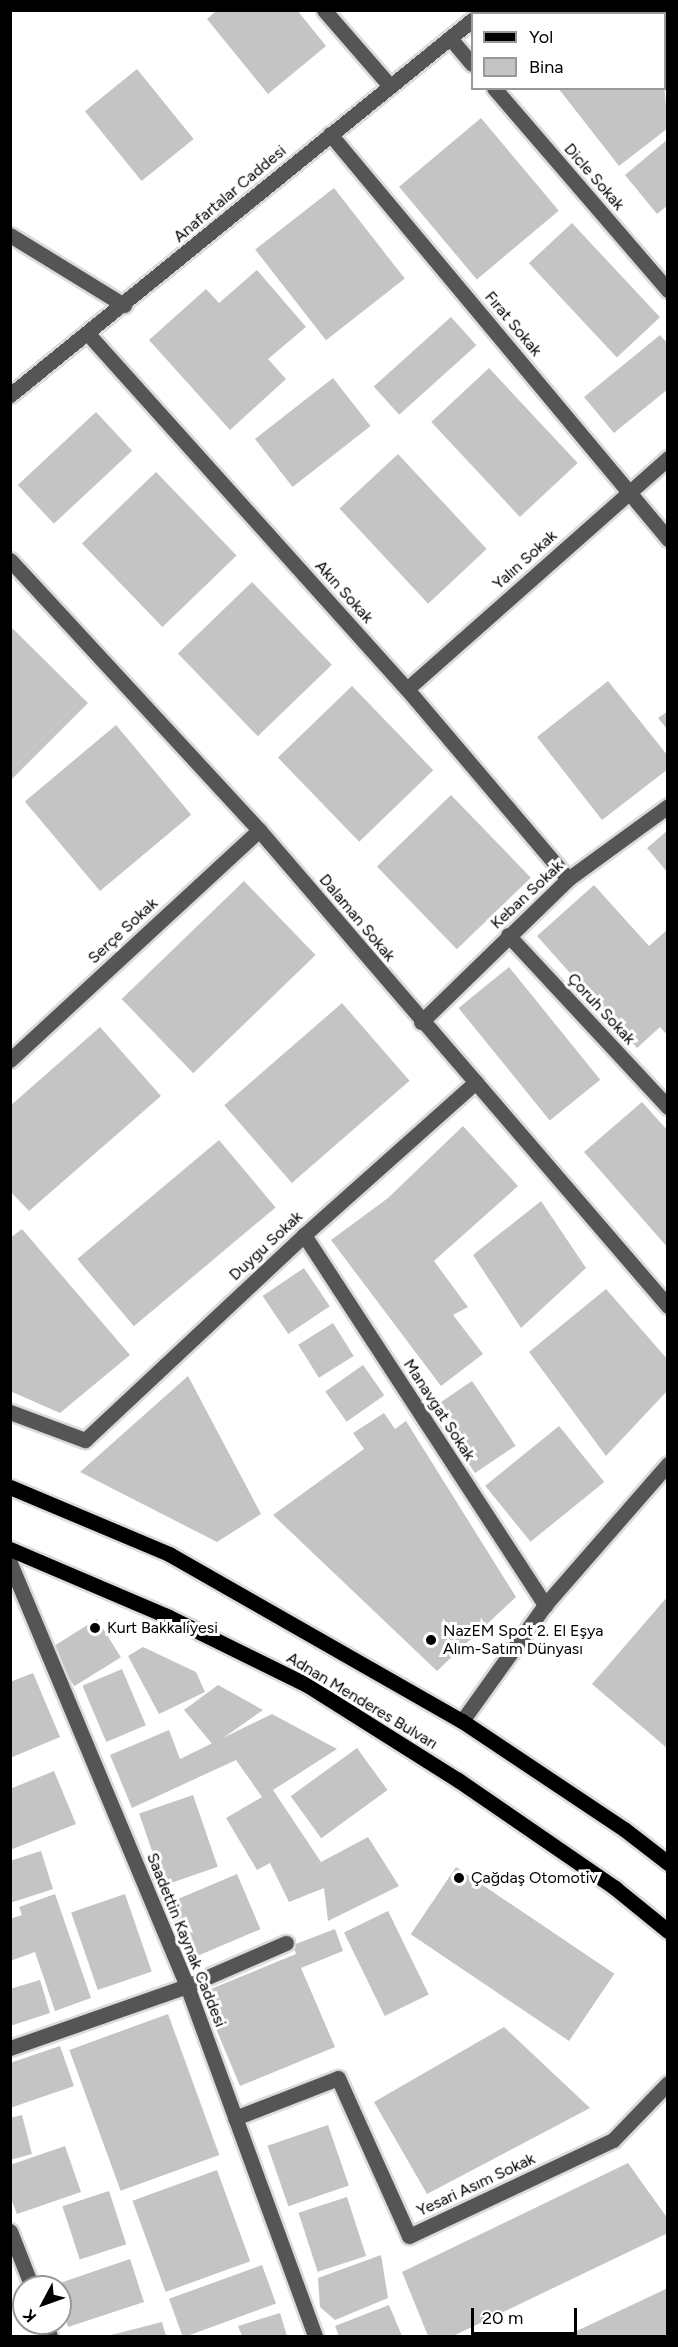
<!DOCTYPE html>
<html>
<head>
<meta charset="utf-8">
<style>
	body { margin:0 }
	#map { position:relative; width:678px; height:2347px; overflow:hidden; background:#fff; font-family:Figtree,sans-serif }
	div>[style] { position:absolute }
	.building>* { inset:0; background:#c4c4c4; transform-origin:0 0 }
	.roads { filter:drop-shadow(2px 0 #dbdbdb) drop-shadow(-2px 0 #dbdbdb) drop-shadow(0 2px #dbdbdb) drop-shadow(0 -2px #dbdbdb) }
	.minor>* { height:15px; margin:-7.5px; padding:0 7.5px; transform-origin:7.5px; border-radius:7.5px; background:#555 }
	.major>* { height:15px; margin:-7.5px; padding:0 7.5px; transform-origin:7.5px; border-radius:7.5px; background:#000 }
	.dots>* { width:16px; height:16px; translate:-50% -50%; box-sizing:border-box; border:3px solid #fff; border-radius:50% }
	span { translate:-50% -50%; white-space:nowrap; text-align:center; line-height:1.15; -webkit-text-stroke:6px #fff; paint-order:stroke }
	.street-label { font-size:16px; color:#000 }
	.poi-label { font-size:16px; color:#000 }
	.left { translate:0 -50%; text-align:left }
	.frame { position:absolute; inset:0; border:12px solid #000; pointer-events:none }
	.legend { position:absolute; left:471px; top:12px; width:195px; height:78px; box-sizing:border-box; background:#fff; border:2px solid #999; margin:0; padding:8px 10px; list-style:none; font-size:18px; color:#000 }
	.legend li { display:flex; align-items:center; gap:12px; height:30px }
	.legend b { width:30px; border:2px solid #999 }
	.north { position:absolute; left:12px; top:2275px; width:60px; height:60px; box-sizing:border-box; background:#fff; border:2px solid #999; border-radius:50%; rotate:229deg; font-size:16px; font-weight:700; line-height:24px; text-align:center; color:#000 }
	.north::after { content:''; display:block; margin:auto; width:21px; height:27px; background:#000; clip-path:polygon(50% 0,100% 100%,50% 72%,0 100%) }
	.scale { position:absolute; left:471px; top:2308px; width:106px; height:27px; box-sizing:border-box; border:3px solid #000; border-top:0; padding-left:8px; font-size:18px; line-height:21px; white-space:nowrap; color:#000; -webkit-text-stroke:4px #fff; paint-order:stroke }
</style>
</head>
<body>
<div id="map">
	<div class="building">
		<div style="clip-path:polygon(217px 10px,297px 10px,326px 46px,268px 94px,207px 19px)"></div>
		<div style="clip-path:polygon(575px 10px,607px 10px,610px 14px,571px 14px)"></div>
		<div style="clip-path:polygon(655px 10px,668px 10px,668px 25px,664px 14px)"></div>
		<div style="left:137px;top:69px;width:90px;height:67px;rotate:51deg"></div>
		<div style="clip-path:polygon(664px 83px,668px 128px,619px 166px,558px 88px,664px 88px)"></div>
		<div style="left:481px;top:118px;width:121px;height:107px;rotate:50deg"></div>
		<div style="clip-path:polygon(668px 139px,668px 205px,657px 214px,625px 175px)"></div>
		<div style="left:334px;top:188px;width:115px;height:100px;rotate:52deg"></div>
		<div style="left:572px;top:223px;width:129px;height:59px;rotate:47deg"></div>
		<div style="clip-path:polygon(257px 270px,306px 327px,268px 359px,286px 379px,230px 430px,149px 340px,206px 289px,219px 303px)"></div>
		<div style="left:451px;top:317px;width:38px;height:104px;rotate:48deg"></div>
		<div style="clip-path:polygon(660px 335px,668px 344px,668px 389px,614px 433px,584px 397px)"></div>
		<div style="left:489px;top:368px;width:130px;height:79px;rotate:47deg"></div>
		<div style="left:333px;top:378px;width:61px;height:99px;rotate:52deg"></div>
		<div style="left:96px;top:412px;width:53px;height:107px;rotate:47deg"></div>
		<div style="left:398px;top:454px;width:130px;height:80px;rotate:47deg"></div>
		<div style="left:156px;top:472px;width:116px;height:103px;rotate:46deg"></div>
		<div style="left:252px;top:582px;width:115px;height:103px;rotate:46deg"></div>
		<div style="clip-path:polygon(10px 626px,88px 703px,10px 781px)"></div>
		<div style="clip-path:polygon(608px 681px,668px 756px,668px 769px,602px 820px,537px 737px)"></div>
		<div style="left:352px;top:686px;width:117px;height:103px;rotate:46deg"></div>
		<div style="clip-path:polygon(668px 711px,668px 730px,658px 718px)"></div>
		<div style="left:116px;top:725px;width:117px;height:119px;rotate:50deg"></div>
		<div style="left:451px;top:795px;width:115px;height:103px;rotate:46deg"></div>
		<div style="clip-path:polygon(668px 830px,668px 873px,647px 848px)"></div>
		<div style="left:244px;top:881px;width:103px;height:170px;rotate:46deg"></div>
		<div style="clip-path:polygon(594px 885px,649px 946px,668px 929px,668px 1036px,660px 1027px,637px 1048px,537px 936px)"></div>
		<div style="left:509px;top:967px;width:145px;height:65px;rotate:51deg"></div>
		<div style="left:342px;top:1003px;width:103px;height:156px;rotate:49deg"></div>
		<div style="clip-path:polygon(100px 1027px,161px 1096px,29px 1211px,10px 1191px,10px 1106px)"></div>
		<div style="clip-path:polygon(642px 1102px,668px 1131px,668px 1248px,584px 1152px)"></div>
		<div style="clip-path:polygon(463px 1126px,518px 1186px,434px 1261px,468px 1307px,453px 1315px,483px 1354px,441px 1386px,331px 1240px,388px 1198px)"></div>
		<div style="left:219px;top:1140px;width:88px;height:185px;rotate:50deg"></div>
		<div style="clip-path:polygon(541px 1201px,586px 1268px,521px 1328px,473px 1255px)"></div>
		<div style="clip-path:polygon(22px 1229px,130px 1355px,60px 1413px,10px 1391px,10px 1238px)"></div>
		<div style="left:304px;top:1268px;width:46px;height:50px;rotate:56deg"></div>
		<div style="clip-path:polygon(606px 1289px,668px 1360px,668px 1390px,606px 1456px,529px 1352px)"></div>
		<div style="left:333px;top:1323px;width:39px;height:41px;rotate:58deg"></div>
		<div style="left:363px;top:1365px;width:37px;height:46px;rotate:55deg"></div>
		<div style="clip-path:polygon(188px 1376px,261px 1514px,217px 1542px,80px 1472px)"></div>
		<div style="left:472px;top:1381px;width:78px;height:49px;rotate:56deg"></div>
		<div style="clip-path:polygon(384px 1413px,395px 1429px,406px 1421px,516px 1597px,437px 1671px,273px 1515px,364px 1449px,353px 1433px)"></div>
		<div style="left:559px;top:1426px;width:72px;height:95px;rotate:51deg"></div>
		<div style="clip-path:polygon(668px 1596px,668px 1749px,592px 1684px)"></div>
		<div style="left:97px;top:1619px;width:45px;height:55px;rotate:58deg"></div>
		<div style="clip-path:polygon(143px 1647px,196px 1672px,205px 1692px,159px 1714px,128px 1656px)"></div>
		<div style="left:122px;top:1669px;width:61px;height:43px;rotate:67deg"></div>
		<div style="clip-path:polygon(33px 1673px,60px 1737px,10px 1758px,10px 1682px)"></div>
		<div style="clip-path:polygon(218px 1685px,263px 1710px,213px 1745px,184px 1710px)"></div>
		<div style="clip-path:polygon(272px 1714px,337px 1749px,273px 1790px,321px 1862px,368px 1837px,399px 1886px,328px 1921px,324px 1888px,289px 1902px,270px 1863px,257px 1870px,226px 1818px,262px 1797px,236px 1760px,132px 1808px,110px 1755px,169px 1730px,180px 1759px)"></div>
		<div style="left:357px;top:1748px;width:52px;height:82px;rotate:54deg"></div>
		<div style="clip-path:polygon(54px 1771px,76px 1824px,10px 1850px,10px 1789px)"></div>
		<div style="left:193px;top:1795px;width:76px;height:57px;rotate:71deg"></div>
		<div style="clip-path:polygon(41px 1851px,53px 1889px,10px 1903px,10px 1861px)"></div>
		<div style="left:456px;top:1867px;width:191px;height:81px;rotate:34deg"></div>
		<div style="left:237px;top:1874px;width:60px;height:77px;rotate:67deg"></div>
		<div style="clip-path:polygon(55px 1894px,91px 1998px,55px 2011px,35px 1952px,10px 1961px,10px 1919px,22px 1915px,19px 1907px)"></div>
		<div style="left:125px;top:1894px;width:82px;height:57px;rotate:71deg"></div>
		<div style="left:388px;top:1911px;width:93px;height:49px;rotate:64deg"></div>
		<div style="clip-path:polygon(335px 1929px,343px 1951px,301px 1968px,335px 2047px,240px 2086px,201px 1993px,296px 1954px,293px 1945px)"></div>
		<div style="clip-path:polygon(40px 1980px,50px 2013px,10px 2026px,10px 1989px)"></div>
		<div style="left:168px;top:2014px;width:150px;height:105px;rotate:70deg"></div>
		<div style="clip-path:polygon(504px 2027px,590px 2108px,427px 2194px,374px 2102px)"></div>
		<div style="clip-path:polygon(60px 2046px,74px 2086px,10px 2108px,10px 2063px)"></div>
		<div style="clip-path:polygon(22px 2115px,32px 2154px,10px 2160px,10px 2118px)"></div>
		<div style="left:328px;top:2125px;width:64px;height:64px;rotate:71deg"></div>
		<div style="clip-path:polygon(65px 2146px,81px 2192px,17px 2214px,10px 2196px,10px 2165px)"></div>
		<div style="clip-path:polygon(628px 2163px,668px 2219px,668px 2233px,453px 2336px,428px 2336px,402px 2272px)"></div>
		<div style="left:217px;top:2170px;width:97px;height:90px;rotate:70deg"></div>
		<div style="left:109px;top:2191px;width:56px;height:49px;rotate:72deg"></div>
		<div style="left:347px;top:2197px;width:62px;height:51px;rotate:72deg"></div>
		<div style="clip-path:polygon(381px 2255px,388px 2298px,335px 2320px,320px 2307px,318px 2278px)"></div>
		<div style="clip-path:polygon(130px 2259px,144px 2302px,68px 2327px,60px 2302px,60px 2287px,54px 2285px)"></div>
		<div style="left:262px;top:2265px;width:41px;height:99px;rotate:70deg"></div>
		<div style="clip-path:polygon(668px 2288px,668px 2336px,566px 2336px)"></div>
		<div style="clip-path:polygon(389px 2305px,402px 2336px,339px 2336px,335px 2326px)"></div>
		<div style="clip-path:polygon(280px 2313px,287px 2336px,242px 2336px,238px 2326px)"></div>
		<div style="clip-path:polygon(162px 2322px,166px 2336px,107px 2336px)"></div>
	</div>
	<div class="roads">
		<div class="minor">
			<div style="left:324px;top:10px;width:101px;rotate:49deg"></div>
			<div style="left:481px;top:14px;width:6px;rotate:-45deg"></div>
			<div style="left:450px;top:38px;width:34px;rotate:50deg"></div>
			<div style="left:494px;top:88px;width:267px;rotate:49.3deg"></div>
			<div style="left:330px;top:134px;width:528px;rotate:50.15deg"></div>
			<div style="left:10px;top:235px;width:134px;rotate:31.6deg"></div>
			<div style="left:89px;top:335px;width:476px;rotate:48.1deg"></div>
			<div style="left:407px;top:689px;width:249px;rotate:49.7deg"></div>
			<div style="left:10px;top:395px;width:595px;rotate:-39.07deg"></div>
			<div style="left:10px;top:560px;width:367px;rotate:47.3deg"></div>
			<div style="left:259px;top:830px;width:628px;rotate:49.33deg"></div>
			<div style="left:407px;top:689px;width:349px;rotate:-41.5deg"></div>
			<div style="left:508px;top:935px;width:235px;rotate:47.1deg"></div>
			<div style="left:421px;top:1022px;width:205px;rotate:-44.2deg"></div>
			<div style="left:568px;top:879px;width:124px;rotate:-36.1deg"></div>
			<div style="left:10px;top:1060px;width:339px;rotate:-42.7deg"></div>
			<div style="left:304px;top:1235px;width:442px;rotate:56.9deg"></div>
			<div style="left:10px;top:1412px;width:80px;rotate:20.5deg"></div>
			<div style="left:85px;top:1440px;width:300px;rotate:-43.1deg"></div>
			<div style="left:304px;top:1235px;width:230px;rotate:-41.7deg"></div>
			<div style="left:10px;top:1563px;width:459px;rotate:67.3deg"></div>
			<div style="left:187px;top:1986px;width:373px;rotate:69.9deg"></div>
			<div style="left:462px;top:1721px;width:143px;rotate:-54.4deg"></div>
			<div style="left:545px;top:1605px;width:187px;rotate:-48.9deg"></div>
			<div style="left:10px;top:2048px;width:188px;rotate:-19.3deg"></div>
			<div style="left:187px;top:1986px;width:108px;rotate:-23.5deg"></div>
			<div style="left:235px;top:2118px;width:110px;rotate:-21.2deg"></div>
			<div style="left:338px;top:2078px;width:173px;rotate:65.8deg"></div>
			<div style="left:409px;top:2236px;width:225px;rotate:-25.2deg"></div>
			<div style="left:613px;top:2140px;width:79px;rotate:-46deg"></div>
			<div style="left:10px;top:2231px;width:60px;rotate:68.6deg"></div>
			<div style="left:45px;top:2323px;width:14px;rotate:69deg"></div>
		</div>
		<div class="major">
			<div style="left:10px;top:1487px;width:173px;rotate:22.8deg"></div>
			<div style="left:169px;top:1554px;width:337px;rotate:29.7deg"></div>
			<div style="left:462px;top:1721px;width:195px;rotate:33.7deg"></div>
			<div style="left:624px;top:1829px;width:56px;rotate:37.7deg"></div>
			<div style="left:10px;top:1549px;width:171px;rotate:23.1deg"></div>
			<div style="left:167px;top:1616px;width:156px;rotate:26.2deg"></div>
			<div style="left:307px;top:1685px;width:178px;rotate:32.2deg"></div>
			<div style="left:458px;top:1780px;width:191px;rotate:34.5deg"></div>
			<div style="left:615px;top:1888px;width:68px;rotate:39.1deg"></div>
		</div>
	</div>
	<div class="dots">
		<div style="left:95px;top:1628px;background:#000"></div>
		<div style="left:431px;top:1640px;background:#000"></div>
		<div style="left:459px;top:1878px;background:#000"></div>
	</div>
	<div class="street-label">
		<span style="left:594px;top:177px;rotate:49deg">Dicle Sokak</span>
		<span style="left:230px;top:194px;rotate:-40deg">Anafartalar Caddesi</span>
		<span style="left:513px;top:324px;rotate:50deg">Fırat Sokak</span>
		<span style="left:525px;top:560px;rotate:-42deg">Yalın Sokak</span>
		<span style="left:344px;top:592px;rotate:48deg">Akın Sokak</span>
		<span style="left:527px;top:895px;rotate:-43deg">Keban Sokak</span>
		<span style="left:357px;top:918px;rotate:50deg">Dalaman Sokak</span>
		<span style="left:123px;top:931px;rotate:-43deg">Serçe Sokak</span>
		<span style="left:601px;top:1009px;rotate:47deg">Çoruh Sokak</span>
		<span style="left:266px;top:1246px;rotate:-43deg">Duygu Sokak</span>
		<span style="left:439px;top:1410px;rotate:57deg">Manavgat Sokak</span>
		<span style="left:362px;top:1701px;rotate:31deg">Adnan Menderes Bulvarı</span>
		<span style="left:186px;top:1940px;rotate:68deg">Saadettin Kaynak Caddesi</span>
		<span style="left:476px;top:2185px;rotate:-25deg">Yesari Asım Sokak</span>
	</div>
	<div class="poi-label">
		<span class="left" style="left:107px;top:1628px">Kurt Bakkaliyesi</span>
		<span class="left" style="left:443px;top:1640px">NazEM Spot 2. El Eşya<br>Alım-Satım Dünyası</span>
		<span class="left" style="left:471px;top:1878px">Çağdaş Otomotiv</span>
	</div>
	<div class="frame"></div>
	<ul class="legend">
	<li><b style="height:8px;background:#000"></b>Yol</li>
	<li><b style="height:16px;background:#c4c4c4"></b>Bina</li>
	</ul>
	<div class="north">K</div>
	<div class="scale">20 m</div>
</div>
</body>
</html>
